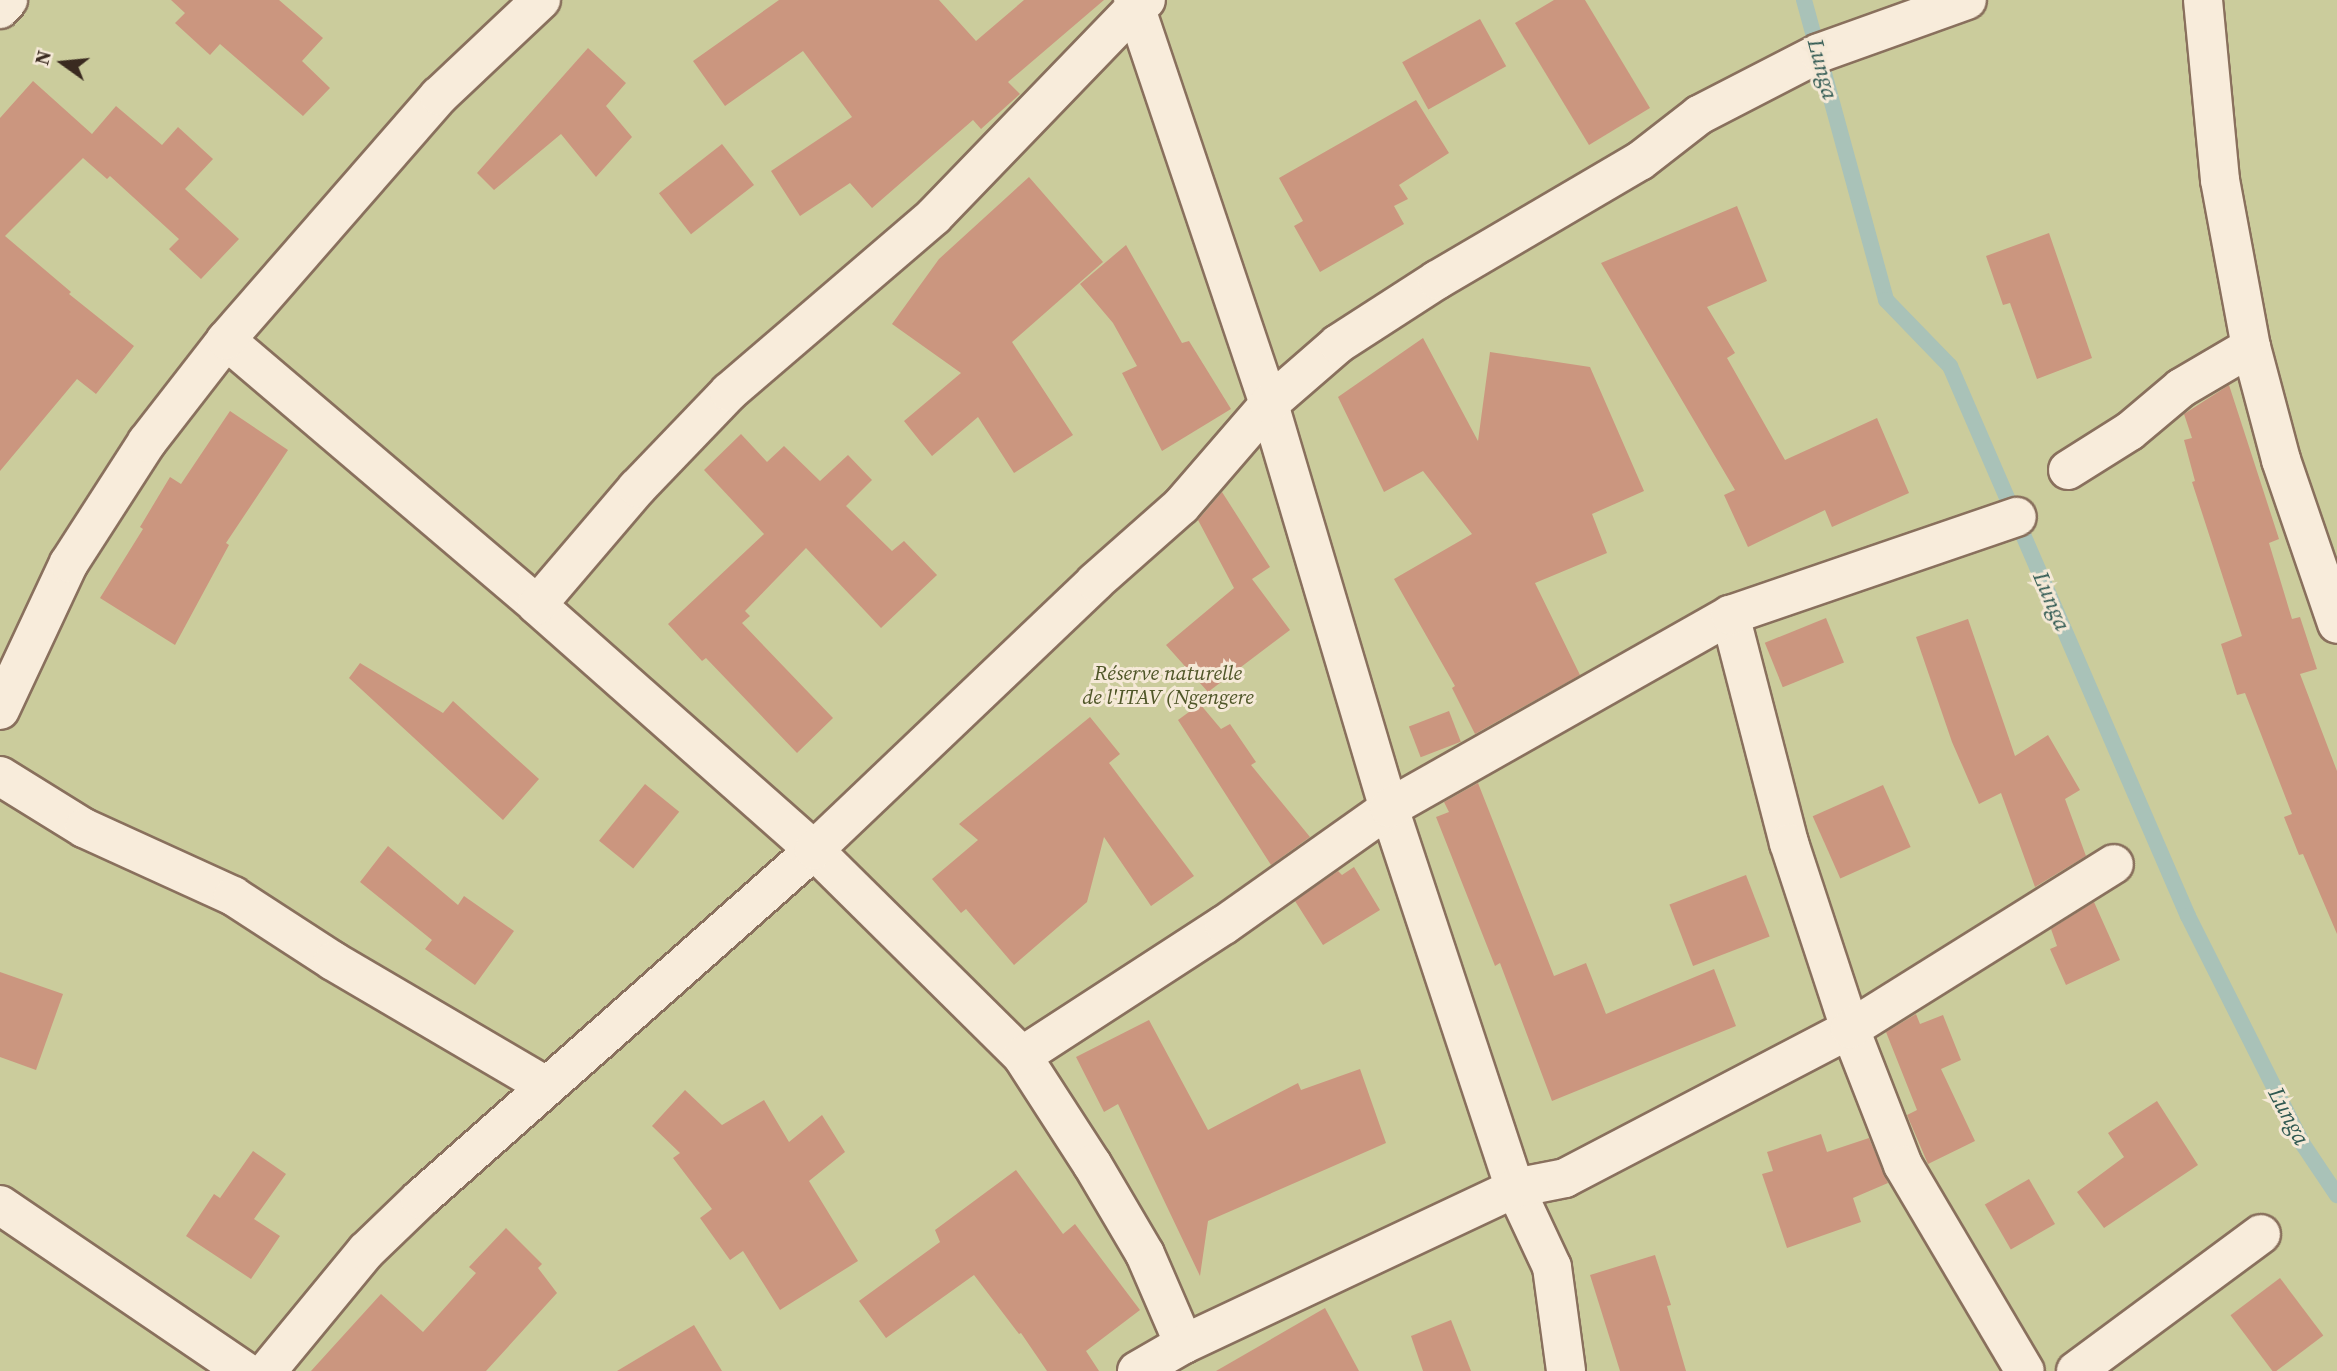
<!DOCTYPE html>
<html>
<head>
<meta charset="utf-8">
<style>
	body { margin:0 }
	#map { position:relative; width:2337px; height:1371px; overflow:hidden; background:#eedec8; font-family:"Source Serif 4",serif }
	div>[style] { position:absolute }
	.green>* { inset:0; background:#cbcc9c; transform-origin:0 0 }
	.stream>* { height:16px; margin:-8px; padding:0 8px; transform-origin:8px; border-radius:8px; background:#a9c2b8 }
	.building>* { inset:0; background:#cb967f; transform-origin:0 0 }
	.roads { filter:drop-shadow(2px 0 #89705d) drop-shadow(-2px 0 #89705d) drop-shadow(0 2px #89705d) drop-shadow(0 -2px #89705d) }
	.minor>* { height:38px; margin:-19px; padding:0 19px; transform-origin:19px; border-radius:19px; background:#f8ecdb }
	span { translate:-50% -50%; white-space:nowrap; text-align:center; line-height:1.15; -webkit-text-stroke:6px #f5e9d7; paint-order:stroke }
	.park-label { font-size:21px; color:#4f5628; font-style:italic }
	.water-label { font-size:23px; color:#305952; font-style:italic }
	.north { position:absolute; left:28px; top:28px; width:70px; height:70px; -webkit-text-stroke:5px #f5e9d7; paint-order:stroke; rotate:285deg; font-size:19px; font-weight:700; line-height:28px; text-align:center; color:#3a2a20 }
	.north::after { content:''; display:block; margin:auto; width:24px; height:32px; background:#3a2a20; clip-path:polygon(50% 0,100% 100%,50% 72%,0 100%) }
</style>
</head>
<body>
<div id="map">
	<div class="green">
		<div style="left:0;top:0;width:2337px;height:1371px"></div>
	</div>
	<div class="stream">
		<div style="left:1804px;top:0;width:311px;rotate:74.7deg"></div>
		<div style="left:1886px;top:300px;width:92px;rotate:45.9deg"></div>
		<div style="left:1950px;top:366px;width:599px;rotate:66.6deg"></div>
		<div style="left:2188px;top:916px;width:254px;rotate:63.3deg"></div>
		<div style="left:2302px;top:1143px;width:63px;rotate:56.1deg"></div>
	</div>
	<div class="building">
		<div style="clip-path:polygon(171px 0,279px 0,323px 38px,302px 61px,330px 88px,303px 116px,220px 44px,210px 55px,175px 23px,185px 13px)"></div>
		<div style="clip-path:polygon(779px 0,939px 0,976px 41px,1024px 0,1104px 0,1008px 82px,1020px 94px,981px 129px,973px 120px,872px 208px,850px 183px,800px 216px,771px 171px,852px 117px,803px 51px,725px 106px,693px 61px)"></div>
		<div style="clip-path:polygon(1554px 0,1585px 0,1650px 108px,1589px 145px,1515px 23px)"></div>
		<div style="left:1480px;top:19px;width:54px;height:89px;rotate:61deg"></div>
		<div style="clip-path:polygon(588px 48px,626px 83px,606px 106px,632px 137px,596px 177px,561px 134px,494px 190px,477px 173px)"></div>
		<div style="clip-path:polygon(33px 81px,92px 134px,116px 106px,162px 145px,178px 127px,213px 159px,185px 189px,239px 239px,201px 279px,169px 249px,179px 239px,110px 176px,107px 179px,83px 158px,5px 236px,71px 292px,69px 294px,134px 346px,96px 394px,77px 379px,0 471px,0 118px)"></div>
		<div style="clip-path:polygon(1416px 100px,1449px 153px,1399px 185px,1408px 199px,1394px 206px,1404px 224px,1320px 272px,1294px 226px,1303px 221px,1279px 178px)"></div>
		<div style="left:722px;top:144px;width:52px;height:80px;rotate:52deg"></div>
		<div style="clip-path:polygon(1029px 177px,1103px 262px,1012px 342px,1073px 435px,1014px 473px,978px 417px,932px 456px,904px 421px,961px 373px,892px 324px,939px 259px)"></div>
		<div style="clip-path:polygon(1737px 206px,1767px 281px,1707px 307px,1735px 353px,1727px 358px,1785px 460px,1877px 418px,1909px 493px,1832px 527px,1825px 510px,1748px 547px,1724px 495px,1735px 490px,1601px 263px)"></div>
		<div style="clip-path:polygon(2049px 233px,2092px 358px,2037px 379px,2010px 303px,2003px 305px,1986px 256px)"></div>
		<div style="clip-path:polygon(1126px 245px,1182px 343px,1189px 341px,1231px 409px,1162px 451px,1122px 373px,1137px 366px,1113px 323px,1080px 284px)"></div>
		<div style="clip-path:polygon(1423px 338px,1478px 441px,1490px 352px,1590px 367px,1644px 491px,1592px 514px,1607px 553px,1535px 583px,1580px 675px,1475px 734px,1452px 688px,1455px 686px,1394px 579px,1472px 534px,1423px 471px,1384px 492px,1338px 397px)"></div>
		<div style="clip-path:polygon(2229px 385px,2279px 539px,2269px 543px,2292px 619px,2300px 617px,2317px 669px,2300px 674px,2337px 771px,2337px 934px,2303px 854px,2299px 855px,2284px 817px,2292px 814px,2245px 693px,2237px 695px,2221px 644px,2242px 636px,2192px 482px,2195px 481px,2184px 440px,2192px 438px,2184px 414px)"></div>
		<div style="clip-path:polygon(230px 411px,288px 450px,226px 543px,229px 545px,175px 645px,100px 598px,143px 529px,140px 527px,170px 477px,181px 484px)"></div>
		<div style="clip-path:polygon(741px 434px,767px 462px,784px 446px,820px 481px,848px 455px,872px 480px,846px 506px,892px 551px,904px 541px,937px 575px,881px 628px,806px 548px,745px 611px,750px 616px,742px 623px,833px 718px,797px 753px,706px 658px,702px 661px,668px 624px,764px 534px,704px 470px)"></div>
		<div style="clip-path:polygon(1222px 492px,1270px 567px,1252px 579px,1290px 630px,1208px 692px,1166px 645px,1234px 588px,1198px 520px)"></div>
		<div style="left:1826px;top:618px;width:48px;height:66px;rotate:68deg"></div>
		<div style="clip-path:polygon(1968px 619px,2015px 756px,2048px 735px,2080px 790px,2065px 799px,2086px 856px,2035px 887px,2001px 793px,1979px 804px,1952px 742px,1916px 637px)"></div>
		<div style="clip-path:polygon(360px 663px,443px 713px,453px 701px,539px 779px,503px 820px,349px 678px)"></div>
		<div style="clip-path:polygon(1200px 704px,1221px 729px,1230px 724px,1256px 762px,1251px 765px,1310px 837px,1271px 865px,1178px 720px)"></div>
		<div style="left:1449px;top:711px;width:33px;height:43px;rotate:69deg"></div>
		<div style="clip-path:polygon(1090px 717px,1120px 754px,1109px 763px,1194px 876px,1151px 906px,1104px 837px,1087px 902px,1014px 965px,966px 909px,961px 913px,932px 879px,978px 840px,959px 824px)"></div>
		<div style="clip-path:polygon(1478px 783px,1554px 976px,1586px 963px,1606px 1014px,1714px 969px,1736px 1026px,1552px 1101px,1500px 963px,1495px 966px,1436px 817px,1449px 812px,1444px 802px)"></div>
		<div style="left:645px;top:784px;width:44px;height:73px;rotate:39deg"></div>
		<div style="left:1883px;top:785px;width:68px;height:77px;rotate:66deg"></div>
		<div style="clip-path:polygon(388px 846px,458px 905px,464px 896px,514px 931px,475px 985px,425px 949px,432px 940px,360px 882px)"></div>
		<div style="clip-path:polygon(1354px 867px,1380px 910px,1323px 945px,1295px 901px,1338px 871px,1342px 875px)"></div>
		<div style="left:1746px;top:875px;width:66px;height:82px;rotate:69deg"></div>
		<div style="clip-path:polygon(2094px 902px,2120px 960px,2066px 985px,2050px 949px,2057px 946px,2051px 929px)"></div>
		<div style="clip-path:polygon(0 972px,63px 994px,36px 1070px,0 1057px)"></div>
		<div style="clip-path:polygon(1916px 1014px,1920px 1024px,1943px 1015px,1961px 1060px,1941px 1069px,1975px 1141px,1928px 1164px,1907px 1115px,1917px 1110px,1886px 1032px)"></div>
		<div style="clip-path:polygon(1149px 1020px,1208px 1130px,1298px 1083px,1301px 1090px,1360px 1069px,1386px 1143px,1208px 1221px,1200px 1276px,1118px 1104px,1104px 1112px,1076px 1057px)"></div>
		<div style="clip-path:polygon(685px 1090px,722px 1125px,764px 1100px,789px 1142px,822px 1115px,845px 1152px,809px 1181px,858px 1261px,780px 1310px,743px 1251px,730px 1260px,700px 1218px,712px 1209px,673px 1158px,680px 1153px,652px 1126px)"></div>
		<div style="clip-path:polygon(2157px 1101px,2198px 1165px,2104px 1228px,2077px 1192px,2124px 1157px,2108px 1133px)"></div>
		<div style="clip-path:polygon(1821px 1134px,1827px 1152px,1869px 1138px,1888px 1183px,1853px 1198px,1861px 1222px,1787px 1248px,1762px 1174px,1773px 1171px,1767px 1152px)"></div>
		<div style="clip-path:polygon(253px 1151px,286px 1174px,254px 1219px,280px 1236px,251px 1279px,186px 1236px,214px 1194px,220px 1198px)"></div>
		<div style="clip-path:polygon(1016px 1170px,1063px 1234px,1075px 1224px,1140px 1310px,1086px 1351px,1099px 1371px,1047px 1371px,1021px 1333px,1019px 1334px,974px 1275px,886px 1338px,859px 1301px,940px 1242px,935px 1230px)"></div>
		<div style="left:2029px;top:1179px;width:52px;height:51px;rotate:60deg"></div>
		<div style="clip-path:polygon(506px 1228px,542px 1264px,538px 1268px,557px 1293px,486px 1371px,311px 1371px,381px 1294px,423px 1332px,476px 1273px,469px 1267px)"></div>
		<div style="clip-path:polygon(1655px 1255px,1671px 1305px,1667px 1306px,1686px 1371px,1620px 1371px,1590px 1275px)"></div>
		<div style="left:2280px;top:1278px;width:72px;height:62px;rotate:53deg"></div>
		<div style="clip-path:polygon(1325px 1308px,1359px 1371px,1216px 1371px)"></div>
		<div style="clip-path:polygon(1451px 1320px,1471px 1371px,1423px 1371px,1411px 1336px)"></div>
		<div style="clip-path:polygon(694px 1325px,722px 1371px,617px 1371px)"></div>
	</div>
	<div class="roads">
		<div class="minor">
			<div style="left:1133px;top:0;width:426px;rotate:71.4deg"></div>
			<div style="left:1269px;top:404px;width:421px;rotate:73.5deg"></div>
			<div style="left:1389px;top:808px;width:400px;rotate:71.7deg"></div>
			<div style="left:1515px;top:1188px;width:87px;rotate:64.9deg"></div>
			<div style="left:1552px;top:1267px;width:105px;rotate:82.3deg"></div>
			<div style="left:2203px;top:0;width:181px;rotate:84.6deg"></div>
			<div style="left:2220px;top:180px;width:170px;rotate:79.5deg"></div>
			<div style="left:2251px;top:347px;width:117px;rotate:75.1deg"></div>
			<div style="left:2281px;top:460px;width:173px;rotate:71.1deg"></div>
			<div style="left:0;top:9px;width:12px;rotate:-48deg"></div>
			<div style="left:226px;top:340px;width:409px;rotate:40.4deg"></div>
			<div style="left:537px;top:605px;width:370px;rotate:41.5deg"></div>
			<div style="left:814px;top:850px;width:293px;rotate:44.7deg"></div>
			<div style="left:1022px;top:1056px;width:129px;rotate:57.1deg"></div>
			<div style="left:1092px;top:1164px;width:104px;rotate:59.5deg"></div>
			<div style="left:1145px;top:1254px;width:98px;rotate:66.6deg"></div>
			<div style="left:2068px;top:470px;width:73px;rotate:-32.2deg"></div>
			<div style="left:2130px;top:431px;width:67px;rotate:-40.1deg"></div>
			<div style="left:2181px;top:388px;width:81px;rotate:-30.4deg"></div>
			<div style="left:537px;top:605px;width:154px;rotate:-49.5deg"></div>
			<div style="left:637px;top:488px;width:133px;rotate:-46.2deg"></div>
			<div style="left:729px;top:392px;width:270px;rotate:-40.6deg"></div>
			<div style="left:934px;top:216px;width:291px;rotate:-46deg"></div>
			<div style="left:1136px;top:7px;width:12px;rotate:-35deg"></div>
			<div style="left:1730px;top:615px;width:236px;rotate:75.5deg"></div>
			<div style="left:1789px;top:843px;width:196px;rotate:71.8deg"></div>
			<div style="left:1850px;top:1029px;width:146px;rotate:68.7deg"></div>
			<div style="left:1903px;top:1165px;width:239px;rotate:59.4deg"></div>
			<div style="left:0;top:710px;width:162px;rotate:-64.9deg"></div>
			<div style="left:69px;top:563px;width:144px;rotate:-57.2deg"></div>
			<div style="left:147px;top:442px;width:129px;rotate:-52.2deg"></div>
			<div style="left:226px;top:340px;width:324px;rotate:-48.9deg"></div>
			<div style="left:439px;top:96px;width:140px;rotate:-43.3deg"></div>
			<div style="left:0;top:776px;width:99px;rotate:31.8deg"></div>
			<div style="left:84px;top:828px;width:164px;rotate:24.5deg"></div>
			<div style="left:233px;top:896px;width:119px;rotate:33deg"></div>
			<div style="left:333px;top:961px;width:247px;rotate:30.4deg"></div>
			<div style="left:1022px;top:1056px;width:241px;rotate:-33deg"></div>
			<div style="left:1224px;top:925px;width:202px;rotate:-35.3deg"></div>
			<div style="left:1389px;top:808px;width:392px;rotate:-29.5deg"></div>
			<div style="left:1730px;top:615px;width:303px;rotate:-18.9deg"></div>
			<div style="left:0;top:1205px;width:295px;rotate:34.2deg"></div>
			<div style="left:267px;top:1371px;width:156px;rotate:-50.5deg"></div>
			<div style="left:366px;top:1251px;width:75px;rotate:-43.9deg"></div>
			<div style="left:420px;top:1199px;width:526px;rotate:-41.53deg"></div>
			<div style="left:814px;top:850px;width:388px;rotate:-43.6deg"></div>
			<div style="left:1095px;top:582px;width:115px;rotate:-41.5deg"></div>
			<div style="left:1181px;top:506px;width:135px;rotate:-49.2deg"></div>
			<div style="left:1269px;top:404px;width:91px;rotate:-41deg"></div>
			<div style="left:1338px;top:344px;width:118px;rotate:-32.9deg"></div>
			<div style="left:1437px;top:280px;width:235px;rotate:-30.4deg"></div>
			<div style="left:1640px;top:161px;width:75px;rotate:-37.9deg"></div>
			<div style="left:1699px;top:115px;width:135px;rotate:-27.3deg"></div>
			<div style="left:1819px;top:53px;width:157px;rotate:-19.7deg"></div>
			<div style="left:1137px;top:1371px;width:54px;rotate:-29.9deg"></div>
			<div style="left:1184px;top:1344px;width:366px;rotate:-25.2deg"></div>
			<div style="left:1515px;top:1188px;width:51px;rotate:-11.3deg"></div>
			<div style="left:1565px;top:1178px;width:322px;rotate:-27.6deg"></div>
			<div style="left:1850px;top:1029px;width:311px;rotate:-32deg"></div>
			<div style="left:2076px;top:1371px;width:230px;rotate:-36.5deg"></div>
		</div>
	</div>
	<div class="park-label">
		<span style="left:1168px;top:685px">Réserve naturelle<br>de l'ITAV (Ngengere</span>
	</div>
	<div class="water-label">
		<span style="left:1823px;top:69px;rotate:75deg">Lunga</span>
		<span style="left:2052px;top:601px;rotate:67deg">Lunga</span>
		<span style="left:2289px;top:1116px;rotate:62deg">Lunga</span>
	</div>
	<div class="north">N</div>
</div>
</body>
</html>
